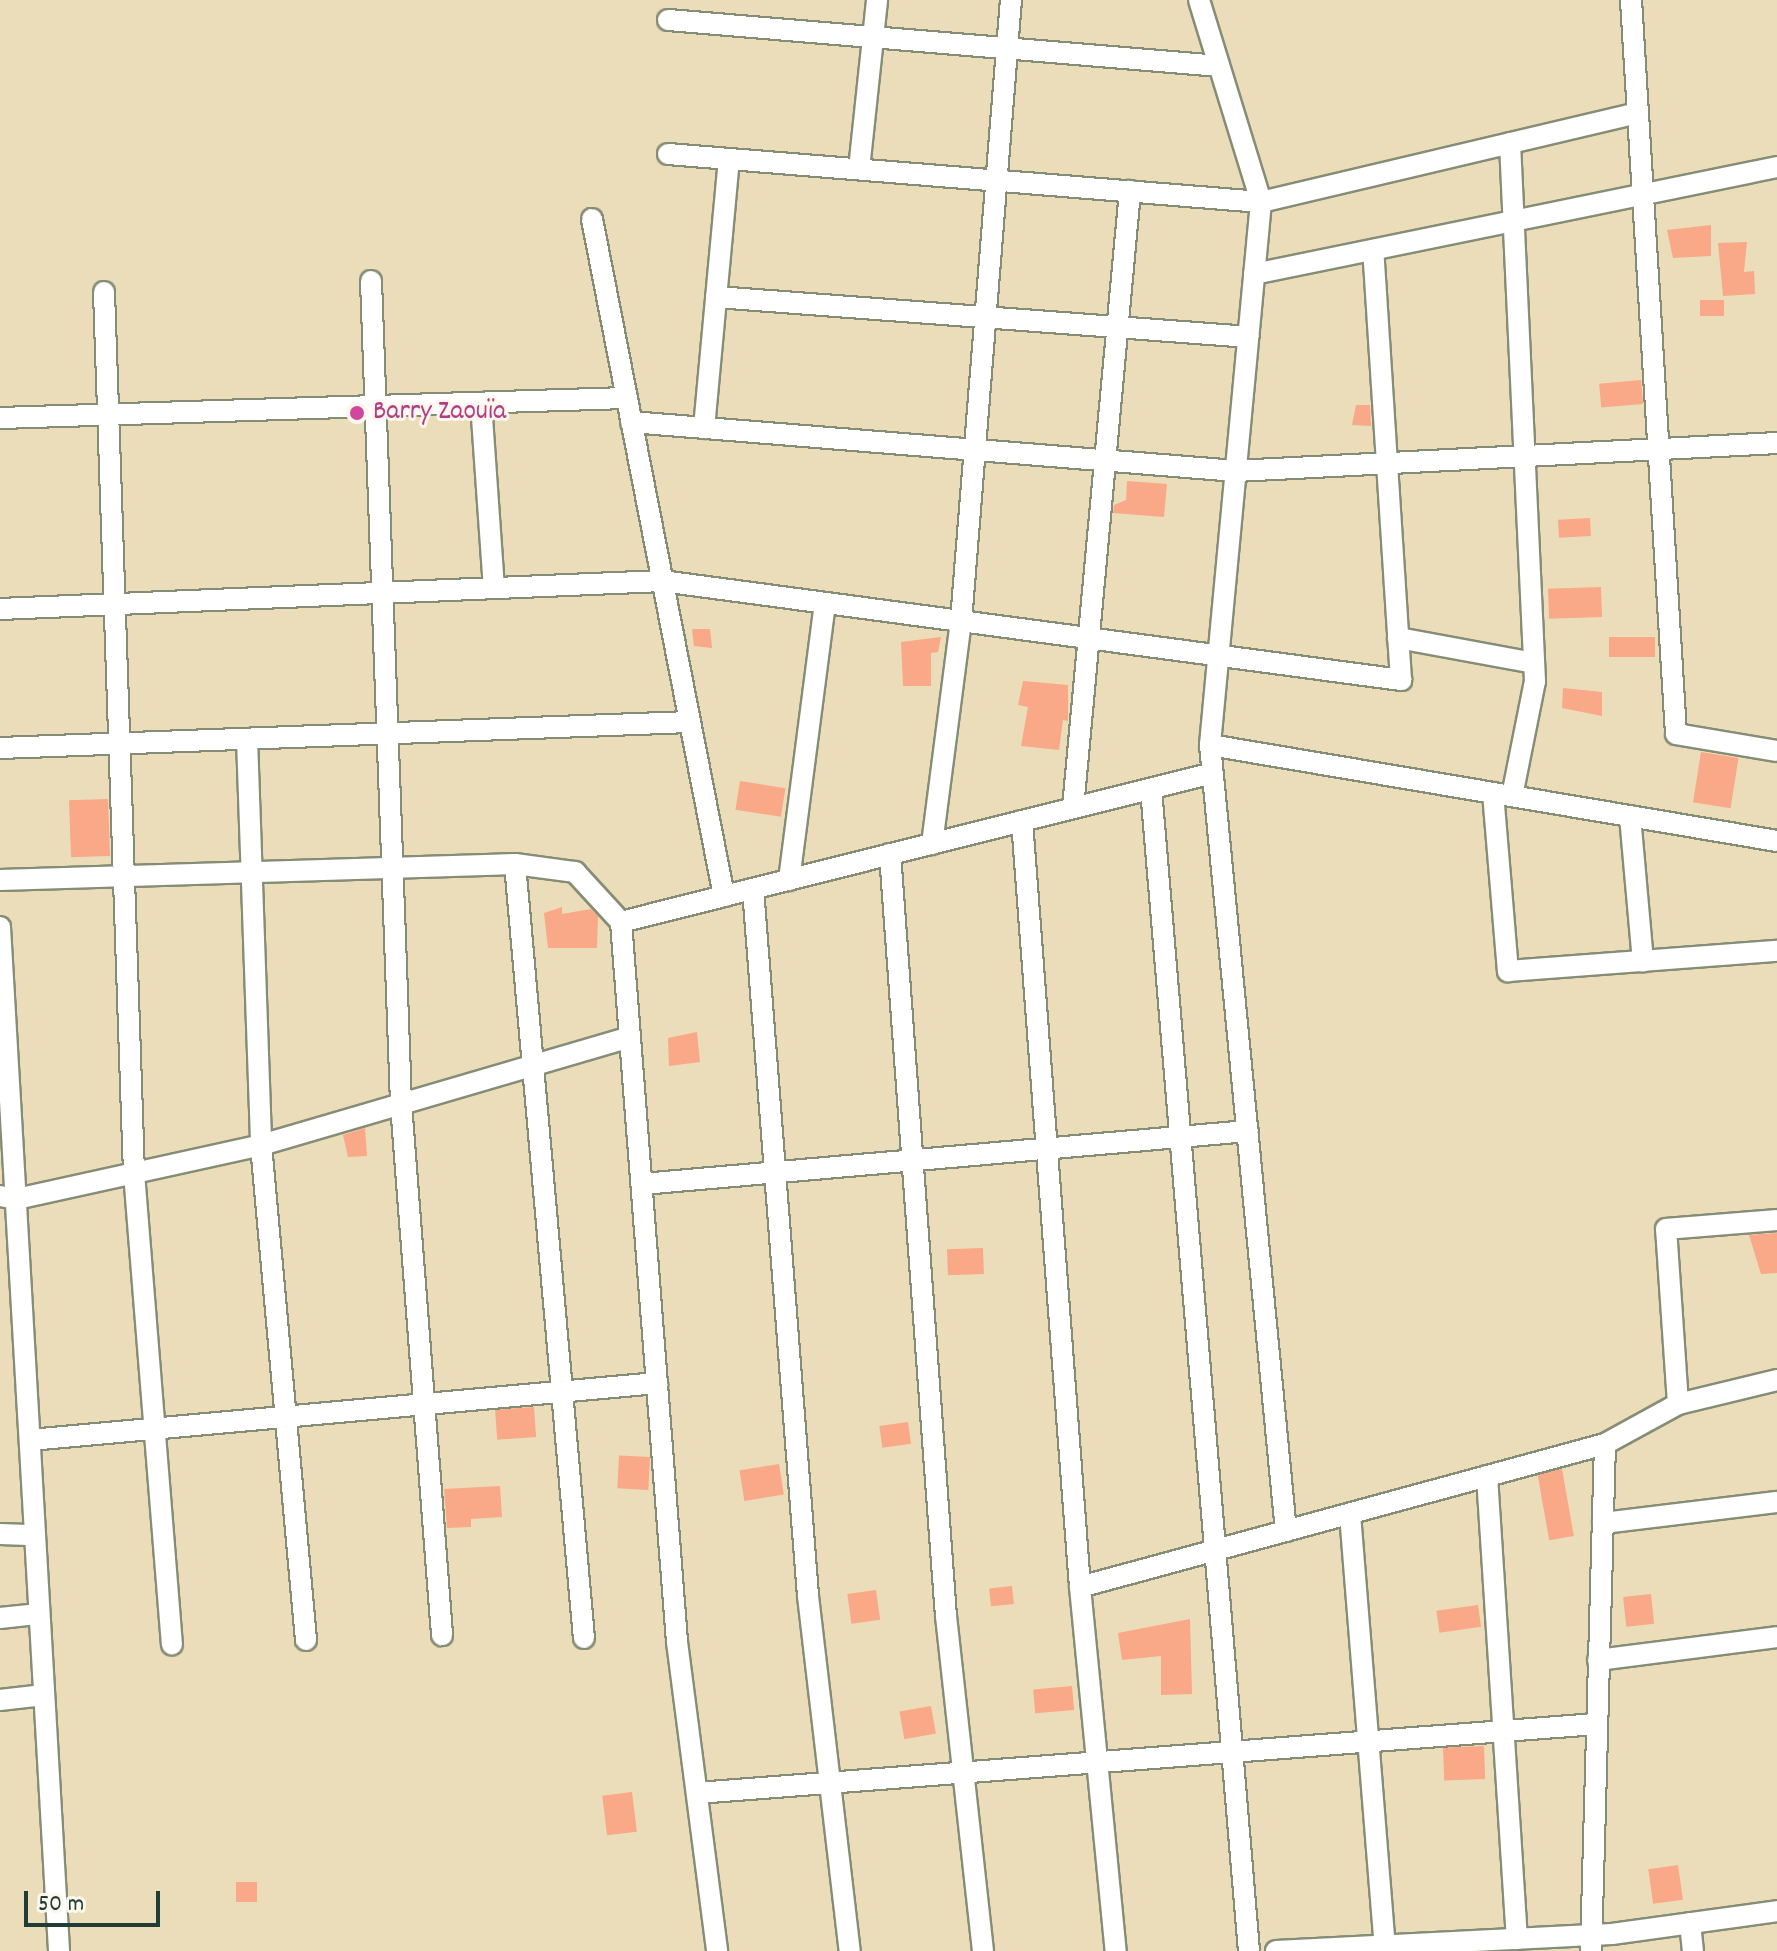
<!DOCTYPE html>
<html>
<head>
<meta charset="utf-8">
<style>
	body { margin:0 }
	#map { position:relative; width:1777px; height:1951px; overflow:hidden; background:#ebddb9; font-family:Dekko,sans-serif }
	div>[style] { position:absolute }
	.building>* { inset:0; background:#f9a888; transform-origin:0 0 }
	.roads { filter:drop-shadow(2px 0 #858d76) drop-shadow(-2px 0 #858d76) drop-shadow(0 2px #858d76) drop-shadow(0 -2px #858d76) }
	.minor>* { height:20px; margin:-10px; padding:0 10px; transform-origin:10px; border-radius:10px; background:#fff }
	.dots>* { width:22px; height:22px; translate:-50% -50%; box-sizing:border-box; border:4px solid #fbf7ec; border-radius:50% }
	span { translate:-50% -50%; white-space:nowrap; text-align:center; line-height:1.15; -webkit-text-stroke:6px #fbf7ec; paint-order:stroke }
	.hotel-label { font-size:28px; color:#b23c85 }
	.left { translate:0 -50%; text-align:left }
	.scale { position:absolute; left:24px; top:1891px; width:136px; height:36px; box-sizing:border-box; border:4px solid #1f3d34; border-top:0; padding-left:10px; font-size:24px; line-height:28px; white-space:nowrap; color:#1f3d34; -webkit-text-stroke:6px #fbf7ec; paint-order:stroke }
</style>
</head>
<body>
<div id="map">
	<div class="building">
		<div style="clip-path:polygon(1711px 225px,1711px 256px,1673px 258px,1667px 230px)"></div>
		<div style="clip-path:polygon(1747px 242px,1744px 272px,1754px 271px,1755px 294px,1723px 296px,1718px 243px)"></div>
		<div style="left:1724px;top:300px;width:16px;height:24px;rotate:90deg"></div>
		<div style="left:1641px;top:380px;width:24px;height:42px;rotate:85deg"></div>
		<div style="clip-path:polygon(1356px 405px,1370px 405px,1371px 426px,1352px 425px)"></div>
		<div style="clip-path:polygon(1127px 481px,1167px 484px,1164px 517px,1113px 513px,1114px 505px,1126px 500px)"></div>
		<div style="left:1590px;top:518px;width:18px;height:32px;rotate:87deg"></div>
		<div style="left:1601px;top:587px;width:30px;height:53px;rotate:88deg"></div>
		<div style="clip-path:polygon(692px 629px,710px 629px,712px 648px,694px 646px)"></div>
		<div style="clip-path:polygon(941px 637px,938px 652px,931px 653px,931px 686px,903px 686px,901px 642px)"></div>
		<div style="left:1655px;top:637px;width:20px;height:46px;rotate:90deg"></div>
		<div style="clip-path:polygon(1023px 681px,1068px 685px,1068px 721px,1063px 720px,1059px 750px,1021px 746px,1028px 707px,1018px 705px)"></div>
		<div style="clip-path:polygon(1563px 688px,1602px 692px,1602px 716px,1562px 708px)"></div>
		<div style="left:1701px;top:752px;width:38px;height:51px;rotate:9deg"></div>
		<div style="left:740px;top:781px;width:46px;height:29px;rotate:9deg"></div>
		<div style="left:108px;top:799px;width:57px;height:39px;rotate:88deg"></div>
		<div style="clip-path:polygon(562px 907px,562px 914px,591px 909px,598px 916px,597px 948px,548px 948px,544px 913px)"></div>
		<div style="clip-path:polygon(697px 1032px,700px 1062px,669px 1066px,668px 1038px)"></div>
		<div style="clip-path:polygon(365px 1128px,367px 1156px,348px 1157px,343px 1135px)"></div>
		<div style="clip-path:polygon(1777px 1233px,1777px 1273px,1761px 1274px,1749px 1235px)"></div>
		<div style="left:983px;top:1248px;width:26px;height:36px;rotate:88deg"></div>
		<div style="left:534px;top:1407px;width:30px;height:39px;rotate:86deg"></div>
		<div style="left:908px;top:1422px;width:22px;height:29px;rotate:82deg"></div>
		<div style="left:650px;top:1457px;width:33px;height:31px;rotate:93deg"></div>
		<div style="left:779px;top:1464px;width:31px;height:40px;rotate:81deg"></div>
		<div style="left:1562px;top:1469px;width:68px;height:25px;rotate:80deg"></div>
		<div style="clip-path:polygon(500px 1486px,502px 1517px,471px 1519px,471px 1527px,447px 1528px,444px 1489px)"></div>
		<div style="left:1012px;top:1586px;width:18px;height:23px;rotate:84deg"></div>
		<div style="left:876px;top:1590px;width:30px;height:29px;rotate:82deg"></div>
		<div style="left:1651px;top:1594px;width:30px;height:28px;rotate:84deg"></div>
		<div style="left:1478px;top:1605px;width:22px;height:42px;rotate:82deg"></div>
		<div style="clip-path:polygon(1190px 1619px,1192px 1694px,1161px 1695px,1161px 1656px,1122px 1660px,1118px 1633px)"></div>
		<div style="left:1072px;top:1686px;width:24px;height:39px;rotate:85deg"></div>
		<div style="left:931px;top:1706px;width:28px;height:32px;rotate:80deg"></div>
		<div style="left:1484px;top:1746px;width:33px;height:41px;rotate:88deg"></div>
		<div style="left:632px;top:1792px;width:40px;height:30px;rotate:83deg"></div>
		<div style="left:1678px;top:1865px;width:35px;height:30px;rotate:82deg"></div>
		<div style="left:236px;top:1882px;width:21px;height:20px"></div>
	</div>
	<div class="roads">
		<div class="minor">
			<div style="left:1199px;top:0;width:211px;rotate:72.9deg"></div>
			<div style="left:1261px;top:202px;width:545px;rotate:95.37deg"></div>
			<div style="left:1210px;top:745px;width:790px;rotate:84.48deg"></div>
			<div style="left:1631px;top:0;width:735px;rotate:86.49deg"></div>
			<div style="left:1676px;top:734px;width:102px;rotate:9.6deg"></div>
			<div style="left:668px;top:20px;width:553px;rotate:4.77deg"></div>
			<div style="left:1510px;top:143px;width:539px;rotate:87.34deg"></div>
			<div style="left:1535px;top:681px;width:117px;rotate:101.3deg"></div>
			<div style="left:668px;top:154px;width:595px;rotate:4.63deg"></div>
			<div style="left:1261px;top:202px;width:386px;rotate:-13.3deg"></div>
			<div style="left:859px;top:169px;width:170px;rotate:-83.9deg"></div>
			<div style="left:592px;top:219px;width:690px;rotate:78.97deg"></div>
			<div style="left:1254px;top:274px;width:534px;rotate:-11.56deg"></div>
			<div style="left:371px;top:281px;width:824px;rotate:87.91deg"></div>
			<div style="left:401px;top:1104px;width:533px;rotate:85.58deg"></div>
			<div style="left:104px;top:292px;width:882px;rotate:88.05deg"></div>
			<div style="left:134px;top:1173px;width:473px;rotate:85.4deg"></div>
			<div style="left:716px;top:297px;width:534px;rotate:4.29deg"></div>
			<div style="left:481px;top:403px;width:185px;rotate:86deg"></div>
			<div style="left:0;top:418px;width:627px;rotate:-1.83deg"></div>
			<div style="left:631px;top:422px;width:607px;rotate:4.63deg"></div>
			<div style="left:1236px;top:471px;width:542px;rotate:-2.96deg"></div>
			<div style="left:704px;top:428px;width:270px;rotate:-84.7deg"></div>
			<div style="left:0;top:609px;width:663px;rotate:-2.42deg"></div>
			<div style="left:662px;top:581px;width:746px;rotate:7.63deg"></div>
			<div style="left:1401px;top:680px;width:431px;rotate:-93.7deg"></div>
			<div style="left:1398px;top:638px;width:138px;rotate:10.4deg"></div>
			<div style="left:247px;top:739px;width:406px;rotate:88deg"></div>
			<div style="left:261px;top:1145px;width:497px;rotate:84.8deg"></div>
			<div style="left:1210px;top:745px;width:575px;rotate:9.61deg"></div>
			<div style="left:0;top:748px;width:689px;rotate:-2.16deg"></div>
			<div style="left:1151px;top:789px;width:1166px;rotate:85.18deg"></div>
			<div style="left:1493px;top:793px;width:179px;rotate:85.2deg"></div>
			<div style="left:1508px;top:971px;width:270px;rotate:-4.3deg"></div>
			<div style="left:1073px;top:808px;width:620px;rotate:-84.72deg"></div>
			<div style="left:1630px;top:816px;width:146px;rotate:84.9deg"></div>
			<div style="left:1022px;top:821px;width:768px;rotate:85.67deg"></div>
			<div style="left:1080px;top:1587px;width:366px;rotate:84.4deg"></div>
			<div style="left:932px;top:844px;width:225px;rotate:-82.6deg"></div>
			<div style="left:961px;top:621px;width:623px;rotate:-85.4deg"></div>
			<div style="left:890px;top:854px;width:764px;rotate:85.8deg"></div>
			<div style="left:946px;top:1616px;width:337px;rotate:83.7deg"></div>
			<div style="left:515px;top:864px;width:777px;rotate:84.91deg"></div>
			<div style="left:0;top:880px;width:515px;rotate:-1.78deg"></div>
			<div style="left:515px;top:864px;width:61px;rotate:7.6deg"></div>
			<div style="left:575px;top:872px;width:68px;rotate:47.4deg"></div>
			<div style="left:621px;top:922px;width:722px;rotate:85.55deg"></div>
			<div style="left:677px;top:1642px;width:312px;rotate:82.6deg"></div>
			<div style="left:789px;top:880px;width:279px;rotate:-82.6deg"></div>
			<div style="left:753px;top:889px;width:709px;rotate:85.55deg"></div>
			<div style="left:808px;top:1596px;width:357px;rotate:83.3deg"></div>
			<div style="left:621px;top:922px;width:610px;rotate:-14.13deg"></div>
			<div style="left:0;top:927px;width:1026px;rotate:86.7deg"></div>
			<div style="left:642px;top:1184px;width:608px;rotate:-5deg"></div>
			<div style="left:0;top:1196px;width:16px;rotate:11deg"></div>
			<div style="left:16px;top:1199px;width:251px;rotate:-12.4deg"></div>
			<div style="left:261px;top:1145px;width:384px;rotate:-16.3deg"></div>
			<div style="left:1678px;top:1404px;width:175px;rotate:-93.9deg"></div>
			<div style="left:1666px;top:1229px;width:111px;rotate:-4.6deg"></div>
			<div style="left:30px;top:1440px;width:630px;rotate:-5.19deg"></div>
			<div style="left:1487px;top:1476px;width:464px;rotate:86.3deg"></div>
			<div style="left:1350px;top:1514px;width:432px;rotate:85.4deg"></div>
			<div style="left:1603px;top:1523px;width:175px;rotate:-6.9deg"></div>
			<div style="left:0;top:1534px;width:35px;rotate:2deg"></div>
			<div style="left:1080px;top:1587px;width:544px;rotate:-15.24deg"></div>
			<div style="left:1605px;top:1444px;width:83px;rotate:-28.7deg"></div>
			<div style="left:1678px;top:1404px;width:102px;rotate:-13.6deg"></div>
			<div style="left:0;top:1618px;width:39px;rotate:-6deg"></div>
			<div style="left:1598px;top:1660px;width:180px;rotate:-7.3deg"></div>
			<div style="left:0;top:1700px;width:44px;rotate:-6.5deg"></div>
			<div style="left:697px;top:1793px;width:902px;rotate:-4.39deg"></div>
			<div style="left:1690px;top:1923px;width:28px;rotate:84deg"></div>
			<div style="left:1276px;top:1951px;width:336px;rotate:-2.9deg"></div>
			<div style="left:1612px;top:1934px;width:167px;rotate:-7.9deg"></div>
			<div style="left:1591px;top:1951px;width:507px;rotate:-88.42deg"></div>
		</div>
	</div>
	<div class="dots">
		<div style="left:357px;top:413px;background:#d1479c"></div>
	</div>
	<div class="hotel-label">
		<span class="left" style="left:373px;top:413px">Barry Zaouïa</span>
	</div>
	<div class="scale">50 m</div>
</div>
</body>
</html>
